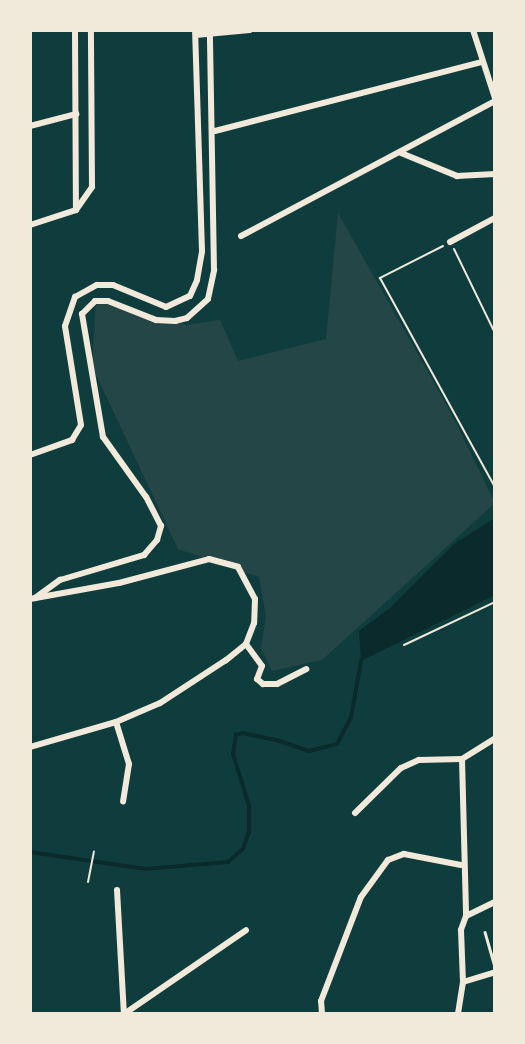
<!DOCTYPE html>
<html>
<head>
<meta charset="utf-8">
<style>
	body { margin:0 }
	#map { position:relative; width:525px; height:1044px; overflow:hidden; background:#0f3d3e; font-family:Figtree,sans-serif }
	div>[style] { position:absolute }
	.green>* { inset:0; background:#244646 }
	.water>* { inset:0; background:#0a2a2b }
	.stream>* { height:3.5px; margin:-1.75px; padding:0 1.75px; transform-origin:1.75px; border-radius:1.75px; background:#0a2a2b }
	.path>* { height:2px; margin:-1px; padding:0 1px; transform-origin:1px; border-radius:1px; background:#f1e9da }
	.service>* { height:2.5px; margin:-1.25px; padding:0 1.25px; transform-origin:1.25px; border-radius:1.25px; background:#f1e9da }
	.minor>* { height:6px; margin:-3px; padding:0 3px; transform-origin:3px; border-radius:3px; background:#f1e9da }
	span { translate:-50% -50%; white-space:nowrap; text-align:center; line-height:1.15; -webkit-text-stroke:5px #f1e9da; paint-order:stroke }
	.frame { position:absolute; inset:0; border:32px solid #f1e9da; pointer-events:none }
</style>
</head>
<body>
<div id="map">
	<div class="green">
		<div style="clip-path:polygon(338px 213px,451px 413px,495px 503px,322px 660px,272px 671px,261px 648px,266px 616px,259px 577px,178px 549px,92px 366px,96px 300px,186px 325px,220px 320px,238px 361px,326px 339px)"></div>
	</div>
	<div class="water">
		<div style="clip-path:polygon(495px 518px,495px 595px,361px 661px,359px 631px,390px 608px,454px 544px)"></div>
	</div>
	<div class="stream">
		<div style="left:30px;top:852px;width:117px;rotate:8.3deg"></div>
		<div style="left:146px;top:869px;width:82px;rotate:-4.9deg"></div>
		<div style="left:228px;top:862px;width:20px;rotate:-41deg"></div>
		<div style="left:243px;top:849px;width:18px;rotate:-71deg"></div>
		<div style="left:249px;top:832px;width:26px;rotate:-90deg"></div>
		<div style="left:249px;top:806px;width:54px;rotate:-107.1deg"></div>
		<div style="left:233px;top:754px;width:19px;rotate:-81deg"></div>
		<div style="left:236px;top:735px;width:7px;rotate:-16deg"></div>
		<div style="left:243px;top:733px;width:35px;rotate:12deg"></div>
		<div style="left:277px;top:740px;width:34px;rotate:19deg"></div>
		<div style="left:309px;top:751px;width:29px;rotate:-14deg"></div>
		<div style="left:337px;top:744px;width:30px;rotate:-62deg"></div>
		<div style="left:351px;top:718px;width:58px;rotate:-80deg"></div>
	</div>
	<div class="path">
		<div style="left:443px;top:246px;width:71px;rotate:153.1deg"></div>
		<div style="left:380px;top:278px;width:239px;rotate:61.2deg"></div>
		<div style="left:454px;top:249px;width:93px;rotate:64deg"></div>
		<div style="left:404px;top:645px;width:101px;rotate:-25.3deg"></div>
		<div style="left:88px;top:882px;width:31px;rotate:-79deg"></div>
	</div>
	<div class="service">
		<div style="left:485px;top:932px;width:35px;rotate:74deg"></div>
	</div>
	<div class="minor">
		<div style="left:75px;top:30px;width:180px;rotate:89.7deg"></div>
		<div style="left:473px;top:30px;width:71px;rotate:72.1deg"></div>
		<div style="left:196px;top:35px;width:54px;rotate:-5.3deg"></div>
		<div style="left:30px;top:126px;width:48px;rotate:-14.6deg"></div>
		<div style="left:215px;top:131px;width:276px;rotate:-14.5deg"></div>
		<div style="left:401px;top:153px;width:61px;rotate:22.3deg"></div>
		<div style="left:457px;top:176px;width:38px;rotate:-3deg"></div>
		<div style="left:30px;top:225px;width:48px;rotate:-18.1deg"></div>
		<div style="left:76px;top:210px;width:28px;rotate:-55deg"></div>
		<div style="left:92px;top:187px;width:157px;rotate:-90.4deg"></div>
		<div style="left:241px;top:236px;width:288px;rotate:-28deg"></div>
		<div style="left:450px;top:242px;width:51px;rotate:-28.1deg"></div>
		<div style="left:30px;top:455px;width:45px;rotate:-19.7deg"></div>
		<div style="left:72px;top:440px;width:17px;rotate:-59deg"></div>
		<div style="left:81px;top:425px;width:100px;rotate:-99.2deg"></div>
		<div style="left:65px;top:326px;width:31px;rotate:-71deg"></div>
		<div style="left:75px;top:297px;width:25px;rotate:-29deg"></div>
		<div style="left:97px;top:285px;width:16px"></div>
		<div style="left:113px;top:285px;width:57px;rotate:22.5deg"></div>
		<div style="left:166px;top:307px;width:26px;rotate:-25deg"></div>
		<div style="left:190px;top:296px;width:17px;rotate:-66deg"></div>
		<div style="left:197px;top:280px;width:29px;rotate:-80deg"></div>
		<div style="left:202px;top:251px;width:221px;rotate:-91.8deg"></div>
		<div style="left:35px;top:598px;width:31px;rotate:-36deg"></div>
		<div style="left:60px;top:580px;width:88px;rotate:-16.6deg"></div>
		<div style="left:144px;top:555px;width:20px;rotate:-49deg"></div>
		<div style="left:157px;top:540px;width:15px;rotate:-74deg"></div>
		<div style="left:161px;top:526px;width:33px;rotate:-117deg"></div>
		<div style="left:146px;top:497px;width:74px;rotate:-125.6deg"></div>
		<div style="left:103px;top:437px;width:125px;rotate:-99.7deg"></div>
		<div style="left:82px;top:314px;width:18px;rotate:-45deg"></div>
		<div style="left:95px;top:301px;width:13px"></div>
		<div style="left:108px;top:301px;width:52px;rotate:21.6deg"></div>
		<div style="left:156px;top:320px;width:19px;rotate:3deg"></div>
		<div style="left:175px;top:321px;width:12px;rotate:-14deg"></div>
		<div style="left:187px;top:318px;width:28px;rotate:-42deg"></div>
		<div style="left:208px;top:299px;width:30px;rotate:-78deg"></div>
		<div style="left:214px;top:270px;width:240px;rotate:-91deg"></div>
		<div style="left:30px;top:599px;width:90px;rotate:-10.2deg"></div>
		<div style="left:119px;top:583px;width:93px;rotate:-14.9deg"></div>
		<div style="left:209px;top:559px;width:30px;rotate:15deg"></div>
		<div style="left:238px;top:567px;width:36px;rotate:62deg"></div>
		<div style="left:255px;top:599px;width:24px;rotate:92deg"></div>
		<div style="left:254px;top:623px;width:22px;rotate:111deg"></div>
		<div style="left:246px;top:644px;width:26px;rotate:141deg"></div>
		<div style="left:226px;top:660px;width:79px;rotate:146.9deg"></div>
		<div style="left:160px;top:703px;width:48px;rotate:156.6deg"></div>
		<div style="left:116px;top:722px;width:90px;rotate:163.8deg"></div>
		<div style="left:246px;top:644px;width:27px;rotate:54deg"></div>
		<div style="left:262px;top:666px;width:14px;rotate:111deg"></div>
		<div style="left:257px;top:679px;width:8px;rotate:40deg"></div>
		<div style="left:263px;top:684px;width:14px"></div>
		<div style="left:277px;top:684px;width:33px;rotate:-27deg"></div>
		<div style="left:116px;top:722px;width:44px;rotate:72.8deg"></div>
		<div style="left:129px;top:764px;width:38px;rotate:99deg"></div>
		<div style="left:462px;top:759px;width:39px;rotate:-32deg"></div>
		<div style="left:355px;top:813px;width:64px;rotate:-44.4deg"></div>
		<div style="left:401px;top:768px;width:20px;rotate:-24deg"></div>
		<div style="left:419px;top:760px;width:43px;rotate:-1.3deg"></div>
		<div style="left:462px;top:759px;width:157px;rotate:88.5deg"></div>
		<div style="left:466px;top:916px;width:15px;rotate:110deg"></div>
		<div style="left:461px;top:930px;width:52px;rotate:87.8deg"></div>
		<div style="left:463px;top:982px;width:32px;rotate:99deg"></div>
		<div style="left:117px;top:890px;width:124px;rotate:86.8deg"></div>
		<div style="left:466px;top:916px;width:32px;rotate:-26deg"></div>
		<div style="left:463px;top:982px;width:34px;rotate:-17deg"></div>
		<div style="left:124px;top:1014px;width:148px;rotate:-34.5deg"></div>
		<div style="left:322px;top:1014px;width:13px;rotate:-94deg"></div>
		<div style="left:321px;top:1001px;width:111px;rotate:-69deg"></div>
		<div style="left:361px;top:897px;width:46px;rotate:-53.9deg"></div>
		<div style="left:388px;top:860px;width:17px;rotate:-21deg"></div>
		<div style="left:404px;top:854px;width:58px;rotate:10.9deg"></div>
	</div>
	<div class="frame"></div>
</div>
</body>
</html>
